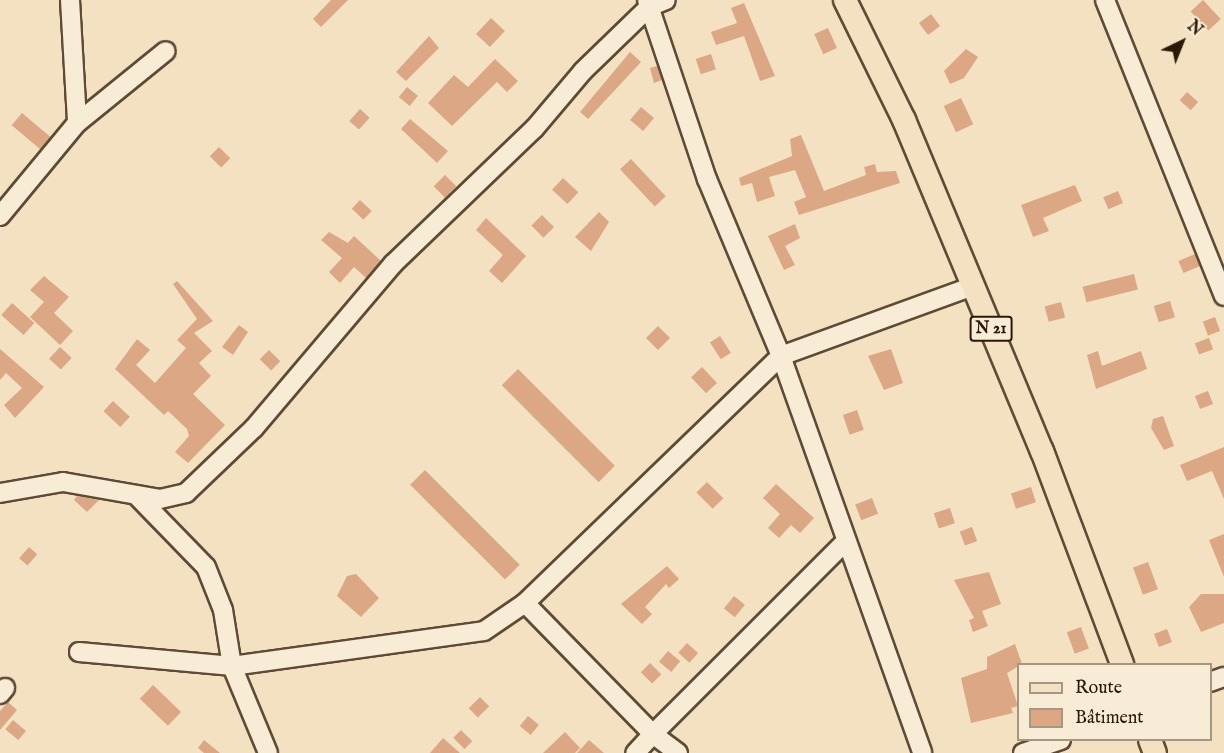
<!DOCTYPE html>
<html>
<head>
<meta charset="utf-8">
<style>
	body { margin:0 }
	#map { position:relative; width:1224px; height:753px; overflow:hidden; background:#f4e1c2; font-family:"IM FELL English",serif }
	div>[style] { position:absolute }
	.building>* { inset:0; background:#dca784; transform-origin:0 0 }
	.roads { filter:drop-shadow(2px 0 #5e4a35) drop-shadow(-2px 0 #5e4a35) drop-shadow(0 2px #5e4a35) drop-shadow(0 -2px #5e4a35) }
	.minor>* { height:18px; margin:-9px; padding:0 9px; transform-origin:9px; border-radius:9px; background:#f8ecd7 }
	.major>* { height:22px; margin:-11px; padding:0 11px; transform-origin:11px; border-radius:11px; background:#f4e1c2 }
	span { translate:-50% -50%; white-space:nowrap; text-align:center; line-height:1.15; -webkit-text-stroke:5px #f8ecd7; paint-order:stroke }
	.shield-label span { padding:2px 4px; background:#f8ecd7; border:2px solid; border-radius:4px; -webkit-text-stroke-width:0 }
	.shield-label { font-size:16px; color:#2c1806; font-weight:700 }
	.legend { position:absolute; left:1017px; top:663px; width:195px; height:78px; box-sizing:border-box; background:#f8ecd7; border:2px solid #a69783; margin:0; padding:8px 10px; list-style:none; font-size:18px; color:#2c1806 }
	.legend li { display:flex; align-items:center; gap:12px; height:30px }
	.legend b { width:30px; border:2px solid #a69783 }
	.north { position:absolute; left:1152px; top:12px; width:60px; height:60px; -webkit-text-stroke:4px #f8ecd7; paint-order:stroke; rotate:43deg; font-size:16px; font-weight:700; line-height:24px; text-align:center; color:#2c1806 }
	.north::after { content:''; display:block; margin:auto; width:21px; height:27px; background:#2c1806; clip-path:polygon(50% 0,100% 100%,50% 72%,0 100%) }
</style>
</head>
<body>
<div id="map">
	<div class="building">
		<div style="clip-path:polygon(331px 0,348px 0,321px 27px,313px 19px)"></div>
		<div style="left:1203px;top:0;width:26px;height:17px;rotate:47deg"></div>
		<div style="clip-path:polygon(744px 3px,775px 76px,760px 81px,744px 36px,716px 45px,711px 32px,737px 23px,731px 8px)"></div>
		<div style="left:931px;top:14px;width:15px;height:15px;rotate:53deg"></div>
		<div style="left:491px;top:18px;width:19px;height:22px;rotate:43deg"></div>
		<div style="left:828px;top:28px;width:22px;height:15px;rotate:66deg"></div>
		<div style="clip-path:polygon(429px 36px,439px 48px,406px 81px,396px 72px)"></div>
		<div style="clip-path:polygon(966px 49px,978px 57px,964px 78px,950px 84px,944px 71px)"></div>
		<div style="clip-path:polygon(630px 52px,641px 62px,588px 119px,580px 112px)"></div>
		<div style="left:711px;top:54px;width:16px;height:16px;rotate:72deg"></div>
		<div style="clip-path:polygon(495px 59px,518px 81px,507px 92px,497px 82px,452px 126px,428px 103px,454px 75px,468px 87px)"></div>
		<div style="clip-path:polygon(657px 66px,662px 80px,654px 83px,650px 68px)"></div>
		<div style="left:407px;top:87px;width:14px;height:13px;rotate:39deg"></div>
		<div style="left:1187px;top:92px;width:15px;height:11px;rotate:42deg"></div>
		<div style="left:961px;top:98px;width:29px;height:19px;rotate:65deg"></div>
		<div style="left:641px;top:107px;width:17px;height:17px;rotate:40deg"></div>
		<div style="left:360px;top:109px;width:13px;height:16px;rotate:42deg"></div>
		<div style="left:22px;top:113px;width:38px;height:16px;rotate:40deg"></div>
		<div style="clip-path:polygon(410px 119px,448px 151px,437px 163px,401px 129px)"></div>
		<div style="clip-path:polygon(801px 135px,824px 191px,866px 175px,864px 167px,875px 164px,877px 172px,896px 171px,900px 183px,799px 215px,794px 202px,806px 197px,795px 170px,769px 177px,775px 196px,757px 202px,752px 183px,741px 186px,739px 178px,792px 156px,790px 139px)"></div>
		<div style="left:219px;top:147px;width:16px;height:13px;rotate:45deg"></div>
		<div style="left:631px;top:159px;width:51px;height:15px;rotate:47deg"></div>
		<div style="left:445px;top:175px;width:16px;height:16px;rotate:45deg"></div>
		<div style="left:563px;top:178px;width:21px;height:16px;rotate:43deg"></div>
		<div style="clip-path:polygon(1075px 185px,1082px 201px,1043px 218px,1049px 231px,1033px 237px,1021px 205px)"></div>
		<div style="left:1118px;top:191px;width:13px;height:16px;rotate:67deg"></div>
		<div style="left:360px;top:200px;width:16px;height:12px;rotate:43deg"></div>
		<div style="clip-path:polygon(599px 212px,609px 222px,591px 251px,575px 237px)"></div>
		<div style="left:542px;top:215px;width:17px;height:15px;rotate:45deg"></div>
		<div style="clip-path:polygon(486px 218px,526px 256px,502px 283px,489px 271px,503px 255px,476px 230px)"></div>
		<div style="clip-path:polygon(795px 224px,800px 238px,785px 246px,795px 265px,784px 270px,768px 236px)"></div>
		<div style="clip-path:polygon(329px 232px,348px 243px,354px 236px,381px 261px,366px 278px,354px 267px,340px 283px,329px 272px,342px 258px,321px 240px)"></div>
		<div style="left:1195px;top:254px;width:13px;height:18px;rotate:67deg"></div>
		<div style="left:1134px;top:274px;width:16px;height:53px;rotate:76deg"></div>
		<div style="clip-path:polygon(44px 276px,69px 297px,54px 313px,73px 331px,60px 345px,30px 317px,44px 302px,30px 290px)"></div>
		<div style="clip-path:polygon(177px 281px,213px 321px,194px 333px,212px 351px,199px 363px,211px 376px,193px 394px,225px 425px,188px 463px,175px 452px,189px 436px,187px 429px,168px 411px,164px 415px,115px 369px,137px 339px,150px 350px,136px 365px,155px 383px,186px 348px,177px 340px,197px 319px,173px 284px)"></div>
		<div style="left:1170px;top:301px;width:17px;height:17px;rotate:73deg"></div>
		<div style="left:1061px;top:302px;width:16px;height:17px;rotate:75deg"></div>
		<div style="left:12px;top:303px;width:30px;height:16px;rotate:42deg"></div>
		<div style="left:1215px;top:317px;width:15px;height:13px;rotate:70deg"></div>
		<div style="clip-path:polygon(239px 325px,248px 332px,233px 355px,222px 347px)"></div>
		<div style="left:658px;top:326px;width:17px;height:17px;rotate:45deg"></div>
		<div style="left:720px;top:336px;width:20px;height:12px;rotate:57deg"></div>
		<div style="left:1209px;top:338px;width:12px;height:15px;rotate:70deg"></div>
		<div style="left:60px;top:347px;width:16px;height:16px;rotate:43deg"></div>
		<div style="clip-path:polygon(0 349px,44px 387px,15px 418px,4px 405px,22px 388px,6px 373px,0 380px)"></div>
		<div style="clip-path:polygon(891px 349px,903px 383px,884px 390px,868px 356px)"></div>
		<div style="left:269px;top:350px;width:16px;height:13px;rotate:45deg"></div>
		<div style="clip-path:polygon(1098px 351px,1102px 366px,1141px 351px,1147px 369px,1096px 389px,1087px 355px)"></div>
		<div style="left:702px;top:367px;width:22px;height:15px;rotate:47deg"></div>
		<div style="left:518px;top:369px;width:137px;height:23px;rotate:45deg"></div>
		<div style="left:1208px;top:391px;width:14px;height:14px;rotate:69deg"></div>
		<div style="left:113px;top:401px;width:23px;height:14px;rotate:43deg"></div>
		<div style="left:857px;top:410px;width:21px;height:15px;rotate:71deg"></div>
		<div style="clip-path:polygon(1163px 416px,1174px 446px,1164px 450px,1151px 428px,1153px 419px)"></div>
		<div style="clip-path:polygon(1224px 447px,1224px 499px,1212px 471px,1187px 481px,1180px 465px)"></div>
		<div style="left:425px;top:470px;width:134px;height:21px;rotate:45deg"></div>
		<div style="left:707px;top:482px;width:23px;height:15px;rotate:45deg"></div>
		<div style="clip-path:polygon(776px 484px,814px 518px,800px 533px,791px 525px,779px 538px,768px 528px,780px 514px,763px 498px)"></div>
		<div style="left:1031px;top:487px;width:16px;height:21px;rotate:72deg"></div>
		<div style="clip-path:polygon(77px 496px,99px 500px,87px 512px,74px 500px)"></div>
		<div style="left:872px;top:498px;width:17px;height:18px;rotate:69deg"></div>
		<div style="left:950px;top:508px;width:16px;height:17px;rotate:72deg"></div>
		<div style="left:972px;top:527px;width:15px;height:13px;rotate:70deg"></div>
		<div style="clip-path:polygon(1224px 534px,1224px 577px,1209px 540px)"></div>
		<div style="left:29px;top:547px;width:11px;height:15px;rotate:41deg"></div>
		<div style="left:1148px;top:562px;width:29px;height:16px;rotate:70deg"></div>
		<div style="clip-path:polygon(667px 566px,679px 579px,669px 588px,666px 584px,645px 607px,652px 614px,642px 624px,621px 604px)"></div>
		<div style="clip-path:polygon(989px 572px,1001px 604px,982px 611px,988px 626px,973px 632px,969px 620px,974px 618px,954px 580px)"></div>
		<div style="clip-path:polygon(356px 574px,379px 598px,361px 617px,337px 596px,347px 576px)"></div>
		<div style="clip-path:polygon(1201px 594px,1224px 594px,1224px 623px,1201px 632px,1189px 607px)"></div>
		<div style="left:734px;top:596px;width:14px;height:16px;rotate:39deg"></div>
		<div style="left:1081px;top:627px;width:23px;height:15px;rotate:70deg"></div>
		<div style="left:1167px;top:629px;width:14px;height:14px;rotate:69deg"></div>
		<div style="left:687px;top:643px;width:15px;height:13px;rotate:42deg"></div>
		<div style="clip-path:polygon(1015px 644px,1022px 664px,1007px 673px,1018px 706px,1011px 708px,1013px 713px,971px 723px,961px 678px,987px 669px,987px 657px)"></div>
		<div style="left:668px;top:651px;width:16px;height:14px;rotate:40deg"></div>
		<div style="left:650px;top:663px;width:16px;height:13px;rotate:45deg"></div>
		<div style="left:153px;top:685px;width:39px;height:19px;rotate:44deg"></div>
		<div style="left:480px;top:697px;width:13px;height:16px;rotate:45deg"></div>
		<div style="clip-path:polygon(8px 702px,17px 710px,0 730px,0 711px)"></div>
		<div style="left:528px;top:716px;width:14px;height:13px;rotate:39deg"></div>
		<div style="left:13px;top:720px;width:17px;height:12px;rotate:40deg"></div>
		<div style="left:461px;top:730px;width:16px;height:11px;rotate:45deg"></div>
		<div style="clip-path:polygon(565px 732px,580px 748px,575px 753px,543px 753px)"></div>
		<div style="clip-path:polygon(443px 738px,460px 753px,430px 753px)"></div>
		<div style="clip-path:polygon(204px 740px,220px 753px,204px 753px,198px 748px)"></div>
		<div style="clip-path:polygon(589px 740px,604px 753px,577px 753px)"></div>
	</div>
	<div class="roads">
		<div class="minor">
			<div style="left:70px;top:0;width:123px;rotate:86.7deg"></div>
			<div style="left:647px;top:0;width:189px;rotate:71.5deg"></div>
			<div style="left:707px;top:179px;width:192px;rotate:67.3deg"></div>
			<div style="left:781px;top:356px;width:421px;rotate:70.4deg"></div>
			<div style="left:1105px;top:0;width:319px;rotate:68.1deg"></div>
			<div style="left:0;top:216px;width:121px;rotate:-50.4deg"></div>
			<div style="left:77px;top:123px;width:114px;rotate:-39deg"></div>
			<div style="left:0;top:493px;width:64px;rotate:-9.9deg"></div>
			<div style="left:63px;top:482px;width:98px;rotate:9.9deg"></div>
			<div style="left:160px;top:499px;width:27px;rotate:-13deg"></div>
			<div style="left:186px;top:493px;width:94px;rotate:-43.7deg"></div>
			<div style="left:254px;top:428px;width:215px;rotate:-49.7deg"></div>
			<div style="left:393px;top:264px;width:195px;rotate:-43.8deg"></div>
			<div style="left:534px;top:129px;width:76px;rotate:-49.8deg"></div>
			<div style="left:583px;top:71px;width:92px;rotate:-44.1deg"></div>
			<div style="left:649px;top:7px;width:18px;rotate:-22deg"></div>
			<div style="left:136px;top:495px;width:100px;rotate:45.8deg"></div>
			<div style="left:206px;top:567px;width:46px;rotate:68.4deg"></div>
			<div style="left:223px;top:610px;width:57px;rotate:80.9deg"></div>
			<div style="left:232px;top:666px;width:94px;rotate:67.5deg"></div>
			<div style="left:525px;top:603px;width:183px;rotate:45.7deg"></div>
			<div style="left:653px;top:734px;width:26px;rotate:133deg"></div>
			<div style="left:79px;top:652px;width:154px;rotate:5.2deg"></div>
			<div style="left:232px;top:666px;width:254px;rotate:-7.9deg"></div>
			<div style="left:484px;top:631px;width:50px;rotate:-34.3deg"></div>
			<div style="left:525px;top:603px;width:356px;rotate:-44deg"></div>
			<div style="left:781px;top:356px;width:204px;rotate:-20deg"></div>
			<div style="left:1210px;top:682px;width:15px;rotate:-20deg"></div>
			<div style="left:0;top:694px;width:8px;rotate:-50deg"></div>
			<div style="left:678px;top:753px;width:31px;rotate:-143deg"></div>
			<div style="left:653px;top:734px;width:272px;rotate:-45deg"></div>
			<div style="left:1023px;top:753px;width:40px;rotate:-18.9deg"></div>
		</div>
		<div class="major">
			<div style="left:845px;top:0;width:134px;rotate:63.8deg"></div>
			<div style="left:904px;top:120px;width:359px;rotate:67.4deg"></div>
			<div style="left:1042px;top:451px;width:228px;rotate:69.4deg"></div>
			<div style="left:1150px;top:740px;width:14px;rotate:69deg"></div>
		</div>
	</div>
	<div class="shield-label">
		<span style="left:991px;top:329px">N 21</span>
	</div>
	<ul class="legend">
	<li><b style="height:8px;background:#f4e1c2"></b>Route</li>
	<li><b style="height:16px;background:#dca784"></b>Bâtiment</li>
	</ul>
	<div class="north">N</div>
</div>
</body>
</html>
